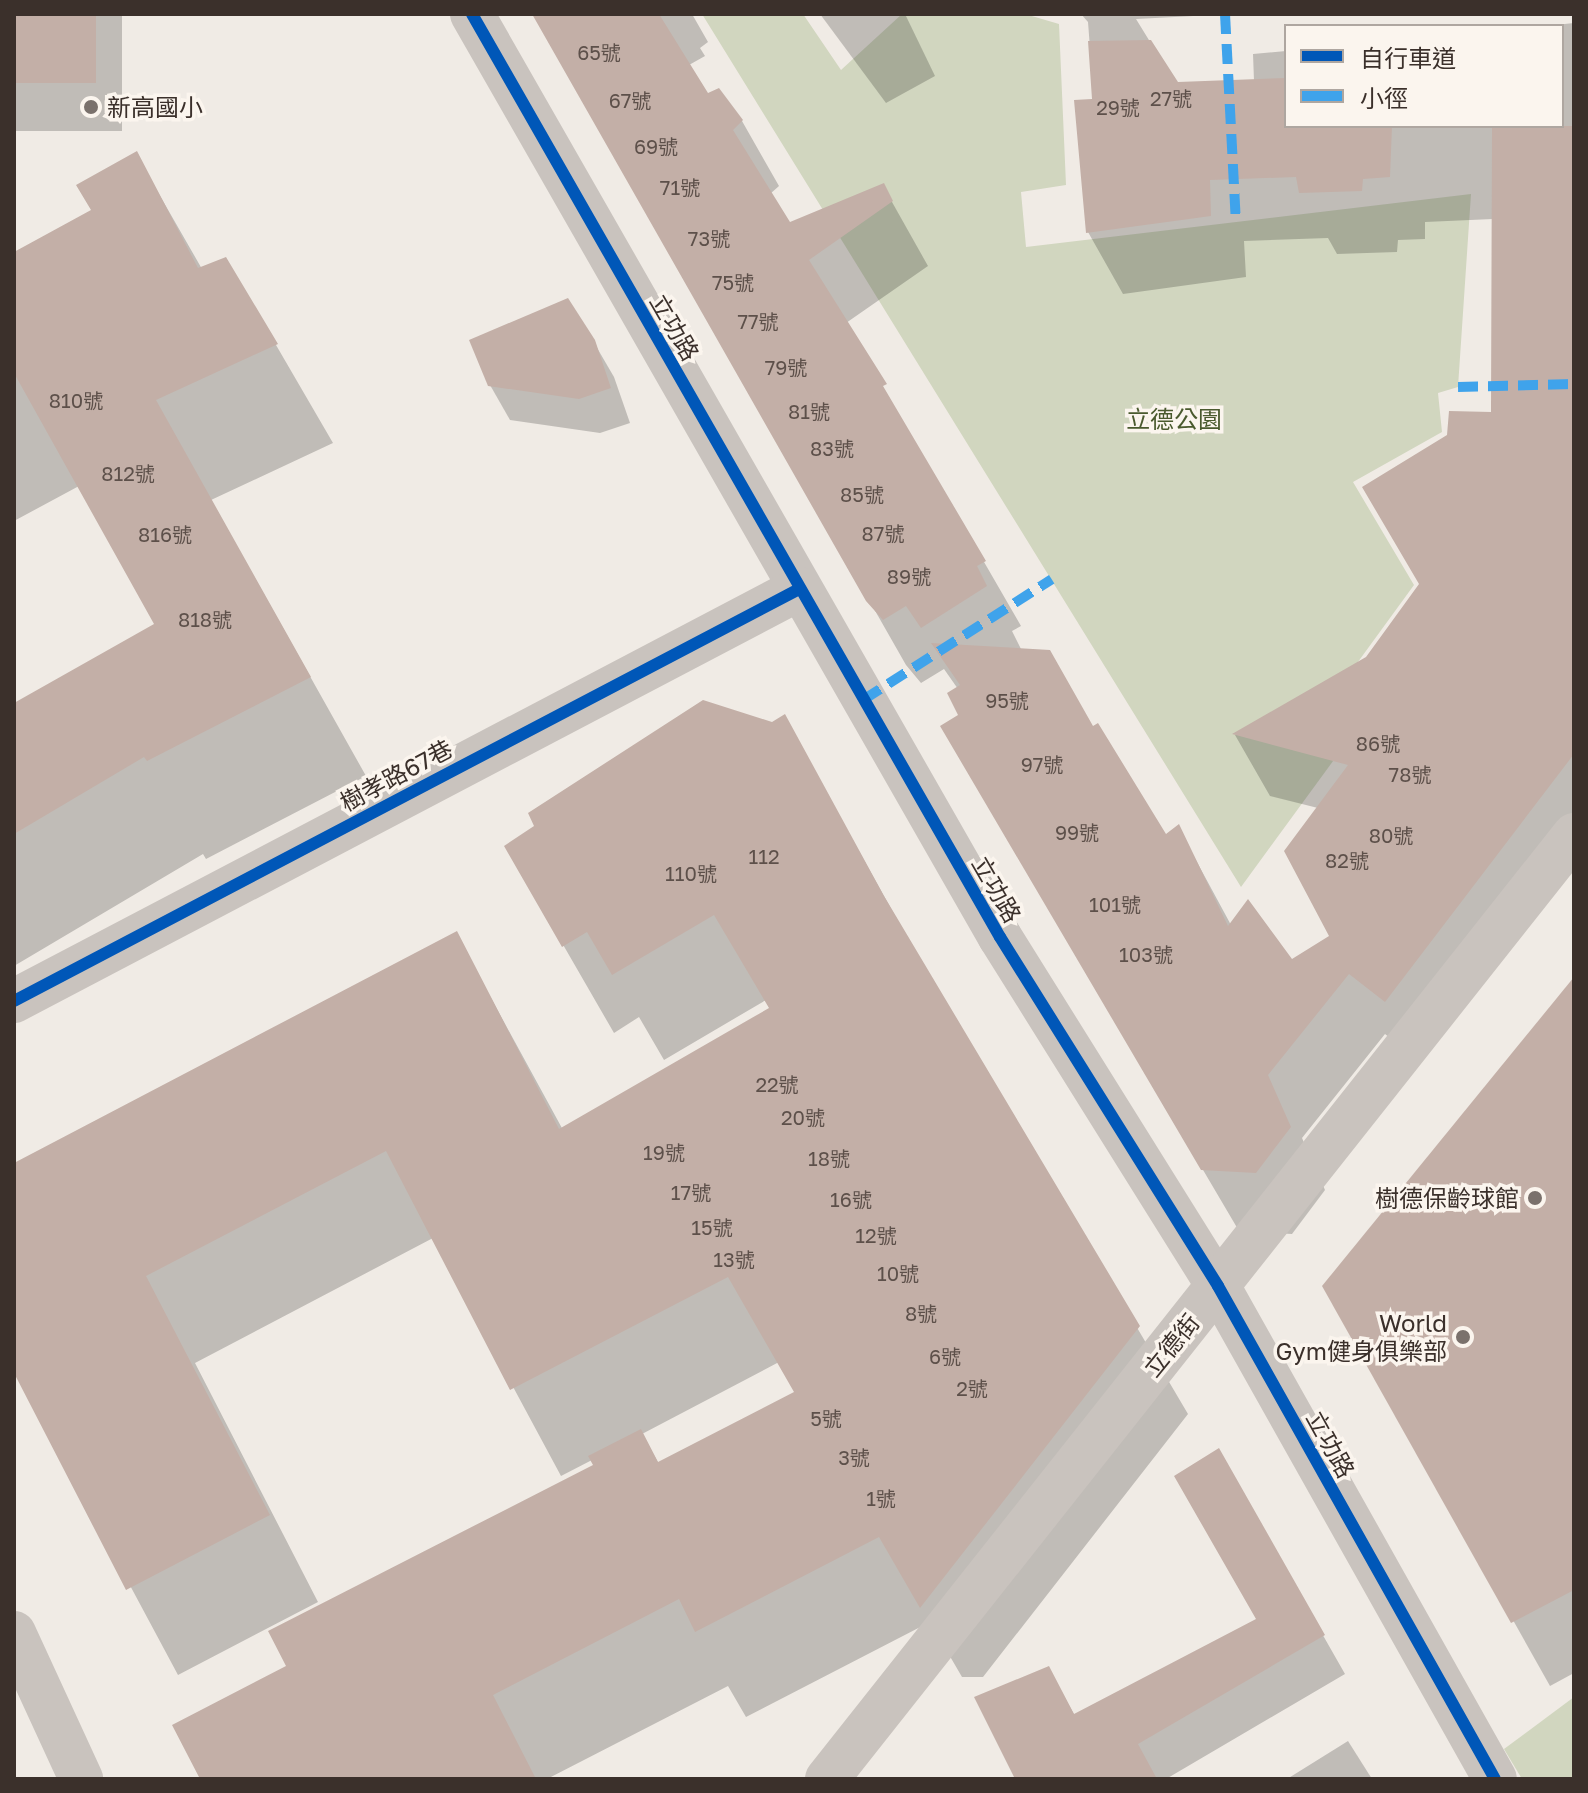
<!DOCTYPE html>
<html>
<head>
<meta charset="utf-8">
<style>
	body { margin:0 }
	#map { position:relative; width:1588px; height:1793px; overflow:hidden; background:#f0ebe5; font-family:"Golos Text","Noto Sans TC",sans-serif }
	div>[style] { position:absolute }
	.green>* { inset:0; background:#d1d6bf }
	.shadow>* { inset:0; background:#0003; transform-origin:0 0 }
	.building>* { inset:0; background:#c3afa7; transform-origin:0 0 }
	.minor>* { height:44px; margin:-22px; padding:0 22px; transform-origin:22px; border-radius:22px; background:#c9c3be }
	.quiet>* { height:10px; margin-top:-5px; transform-origin:0; background:repeating-linear-gradient(90deg,#3fa3eb 0 20px,transparent 0 30px) }
	.cycleway>* { height:12px; margin:-6px; padding:0 6px; transform-origin:6px; border-radius:6px; background:#0057b8 }
	.dots>* { width:22px; height:22px; translate:-50% -50%; box-sizing:border-box; border:4px solid #fbf5ee; border-radius:50% }
	span { translate:-50% -50%; white-space:nowrap; text-align:center; line-height:1.15; -webkit-text-stroke:7px #fbf5ee; paint-order:stroke }
	.number-label { font-size:20px; color:#5d504a }
	.number-label span { -webkit-text-stroke-width:0 }
	.poi-label { font-size:24px; color:#3b302b }
	.left { translate:0 -50%; text-align:left }
	.right { translate:-100% -50%; text-align:right }
	.street-label { font-size:24px; color:#3b302b }
	.park-label { font-size:24px; color:#4a5a2e }
	.frame { position:absolute; inset:0; border:16px solid #3b302b; pointer-events:none }
	.legend { position:absolute; left:1284px; top:24px; width:280px; height:104px; box-sizing:border-box; background:#fbf5ee; border:2px solid #aea6a0; margin:0; padding:10px 14px; list-style:none; font-size:24px; color:#3b302b }
	.legend li { display:flex; align-items:center; gap:16px; height:40px }
	.legend b { width:40px; border:2px solid #aea6a0 }
</style>
</head>
<body>
<div id="map">
	<div class="green">
		<div style="clip-path:polygon(702px 14px,803px 14px,841px 70px,902px 14px,1025px 14px,1059px 24px,1066px 185px,1021px 192px,1026px 247px,1471px 194px,1458px 387px,1438px 393px,1442px 432px,1353px 482px,1414px 585px,1347px 677px,1374px 705px,1241px 887px)"></div>
		<div style="clip-path:polygon(1574px 1697px,1574px 1779px,1522px 1779px,1504px 1749px)"></div>
	</div>
	<div class="shadow">
		<div style="left:14px;top:14px;width:108px;height:117px"></div>
		<div style="clip-path:polygon(535px 14px,692px 14px,708px 42px,700px 48px,705px 56px,689px 65px,708px 96px,742px 121px,779px 186px,770px 194px,789px 225px,883px 186px,928px 266px,846px 323px,1021px 626px,1012px 631px,1022px 651px,1093px 729px,1166px 837px,1178px 827px,1231px 925px,1292px 962px,1332px 937px,1318px 808px,1270px 796px,1235px 735px,1367px 658px,1421px 585px,1493px 414px,1493px 219px,1425px 222px,1425px 239px,1398px 240px,1397px 252px,1337px 254px,1328px 238px,1244px 241px,1246px 277px,1123px 294px,1088px 232px,1094px 101px,1088px 22px,1081px 14px,1232px 14px,1136px 19px,1176px 84px,1254px 81px,1253px 54px,1286px 51px,1286px 126px,1562px 126px,1562px 26px,1546px 26px,1574px 23px,1574px 863px,1421px 1062px,1385px 1034px,1302px 1138px,1325px 1190px,1292px 1234px,1239px 1231px,978px 788px,958px 689px,944px 669px,921px 683px,906px 665px)"></div>
		<div style="clip-path:polygon(820px 14px,905px 14px,935px 76px,886px 103px)"></div>
		<div style="clip-path:polygon(136px 154px,202px 269px,276px 345px,333px 443px,211px 500px,366px 776px,206px 859px,203px 854px,14px 966px,14px 704px,157px 625px,79px 486px,14px 521px,14px 254px,93px 211px)"></div>
		<div style="clip-path:polygon(593px 341px,614px 377px,630px 423px,600px 433px,510px 420px,490px 385px)"></div>
		<div style="clip-path:polygon(evenodd,784px 717px,917px 955px,1188px 1414px,983px 1677px,962px 1677px,930px 1622px,746px 1717px,728px 1686px,547px 1779px,202px 1779px,289px 1667px,595px 1466px,592px 1460px,561px 1476px,433px 1238px,195px 1363px,318px 1602px,178px 1675px,14px 1369px,14px 1165px,456px 934px,563px 1130px,771px 1009px,766px 1000px,664px 1060px,639px 1017px,614px 1033px,513px 858px,784px 717px,779px 1362px,797px 1393px,659px 1464px,642px 1434px,779px 1362px)"></div>
		<div style="clip-path:polygon(1574px 981px,1574px 1673px,1550px 1686px,1325px 1286px)"></div>
		<div style="clip-path:polygon(1218px 1451px,1345px 1674px,1166px 1779px,1017px 1779px,1048px 1668px,1075px 1716px,1259px 1620px)"></div>
		<div style="clip-path:polygon(1348px 1741px,1372px 1779px,1287px 1779px)"></div>
	</div>
	<div class="building">
		<div style="left:14px;top:14px;width:82px;height:69px"></div>
		<div style="clip-path:polygon(532px 14px,659px 14px,708px 93px,719px 88px,743px 120px,733px 130px,790px 222px,884px 183px,893px 201px,809px 260px,887px 384px,883px 386px,986px 561px,977px 566px,987px 586px,921px 628px,906px 606px,883px 620px,866px 601px)"></div>
		<div style="clip-path:polygon(1151px 40px,1178px 82px,1286px 78px,1286px 126px,1392px 126px,1390px 177px,1363px 179px,1362px 191px,1299px 193px,1296px 177px,1210px 180px,1211px 216px,1086px 233px,1074px 100px,1092px 99px,1088px 41px)"></div>
		<div style="clip-path:polygon(1492px 126px,1574px 126px,1574px 754px,1385px 1002px,1349px 974px,1268px 1075px,1291px 1127px,1256px 1173px,1201px 1170px,940px 726px,958px 715px,947px 693px,960px 685px,931px 643px,1050px 650px,1093px 726px,1098px 723px,1166px 834px,1179px 824px,1228px 926px,1248px 899px,1292px 959px,1329px 936px,1284px 851px,1348px 765px,1232px 734px,1366px 657px,1419px 584px,1362px 487px,1447px 435px,1449px 411px,1491px 412px)"></div>
		<div style="clip-path:polygon(137px 151px,198px 268px,226px 257px,278px 344px,156px 400px,311px 677px,147px 761px,144px 757px,14px 834px,14px 703px,154px 624px,14px 373px,14px 252px,91px 210px,76px 185px)"></div>
		<div style="clip-path:polygon(568px 298px,595px 340px,611px 388px,579px 399px,488px 386px,469px 340px)"></div>
		<div style="clip-path:polygon(703px 700px,772px 722px,785px 714px,884px 896px,1140px 1326px,920px 1608px,879px 1537px,695px 1632px,679px 1599px,493px 1695px,536px 1779px,200px 1779px,172px 1725px,286px 1666px,268px 1631px,593px 1465px,588px 1456px,641px 1429px,658px 1462px,794px 1392px,728px 1277px,510px 1390px,386px 1151px,146px 1276px,270px 1515px,126px 1590px,14px 1373px,14px 1163px,457px 931px,559px 1129px,769px 1008px,714px 915px,612px 975px,587px 932px,562px 947px,504px 846px,534px 826px,528px 813px)"></div>
		<div style="clip-path:polygon(1574px 977px,1574px 1590px,1511px 1623px,1322px 1286px)"></div>
		<div style="clip-path:polygon(1219px 1448px,1325px 1635px,1138px 1744px,1157px 1779px,1015px 1779px,974px 1697px,1049px 1666px,1074px 1714px,1256px 1619px,1174px 1476px)"></div>
	</div>
	<div class="minor">
		<div style="left:472px;top:14px;width:1063px;rotate:60.23deg"></div>
		<div style="left:1000px;top:937px;width:411px;rotate:58deg"></div>
		<div style="left:1218px;top:1286px;width:565px;rotate:60.67deg"></div>
		<div style="left:14px;top:1001px;width:887px;rotate:-27.69deg"></div>
		<div style="left:14px;top:1633px;width:161px;rotate:65.3deg"></div>
		<div style="left:827px;top:1779px;width:1204px;rotate:-51.64deg"></div>
	</div>
	<div class="quiet">
		<div style="left:1225px;top:14px;width:209px;rotate:87deg"></div>
		<div style="left:1458px;top:387px;width:116px;rotate:-1.5deg"></div>
		<div style="left:863px;top:700px;width:224px;rotate:-32.6deg"></div>
	</div>
	<div class="cycleway">
		<div style="left:472px;top:14px;width:1063px;rotate:60.23deg"></div>
		<div style="left:1000px;top:937px;width:411px;rotate:58deg"></div>
		<div style="left:1218px;top:1286px;width:565px;rotate:60.67deg"></div>
		<div style="left:14px;top:1001px;width:887px;rotate:-27.69deg"></div>
	</div>
	<div class="dots">
		<div style="left:91px;top:107px;background:#7a716c"></div>
		<div style="left:1535px;top:1198px;background:#7a716c"></div>
		<div style="left:1463px;top:1337px;background:#7a716c"></div>
	</div>
	<div class="number-label">
		<span style="left:599px;top:52px">65號</span>
		<span style="left:1171px;top:98px">27號</span>
		<span style="left:630px;top:100px">67號</span>
		<span style="left:1118px;top:107px">29號</span>
		<span style="left:656px;top:146px">69號</span>
		<span style="left:680px;top:187px">71號</span>
		<span style="left:709px;top:238px">73號</span>
		<span style="left:733px;top:282px">75號</span>
		<span style="left:758px;top:321px">77號</span>
		<span style="left:786px;top:367px">79號</span>
		<span style="left:76px;top:400px">810號</span>
		<span style="left:809px;top:411px">81號</span>
		<span style="left:832px;top:448px">83號</span>
		<span style="left:128px;top:473px">812號</span>
		<span style="left:862px;top:494px">85號</span>
		<span style="left:883px;top:533px">87號</span>
		<span style="left:165px;top:534px">816號</span>
		<span style="left:909px;top:576px">89號</span>
		<span style="left:205px;top:619px">818號</span>
		<span style="left:1007px;top:700px">95號</span>
		<span style="left:1378px;top:743px">86號</span>
		<span style="left:1042px;top:764px">97號</span>
		<span style="left:1410px;top:774px">78號</span>
		<span style="left:1077px;top:832px">99號</span>
		<span style="left:1391px;top:835px">80號</span>
		<span style="left:764px;top:856px">112</span>
		<span style="left:1347px;top:860px">82號</span>
		<span style="left:691px;top:873px">110號</span>
		<span style="left:1115px;top:904px">101號</span>
		<span style="left:1146px;top:954px">103號</span>
		<span style="left:777px;top:1084px">22號</span>
		<span style="left:803px;top:1117px">20號</span>
		<span style="left:664px;top:1152px">19號</span>
		<span style="left:829px;top:1158px">18號</span>
		<span style="left:691px;top:1192px">17號</span>
		<span style="left:851px;top:1199px">16號</span>
		<span style="left:712px;top:1227px">15號</span>
		<span style="left:876px;top:1235px">12號</span>
		<span style="left:734px;top:1259px">13號</span>
		<span style="left:898px;top:1273px">10號</span>
		<span style="left:921px;top:1313px">8號</span>
		<span style="left:945px;top:1356px">6號</span>
		<span style="left:972px;top:1388px">2號</span>
		<span style="left:826px;top:1418px">5號</span>
		<span style="left:854px;top:1457px">3號</span>
		<span style="left:881px;top:1498px">1號</span>
	</div>
	<div class="poi-label">
		<span class="left" style="left:107px;top:107px">新高國小</span>
		<span class="right" style="left:1519px;top:1198px">樹德保齡球館</span>
		<span class="right" style="left:1447px;top:1337px">World<br>Gym健身俱樂部</span>
	</div>
	<div class="street-label">
		<span style="left:675px;top:327px;rotate:60deg">立功路</span>
		<span style="left:396px;top:775px;rotate:-28deg">樹孝路67巷</span>
		<span style="left:997px;top:889px;rotate:60deg">立功路</span>
		<span style="left:1171px;top:1345px;rotate:-51deg">立德街</span>
		<span style="left:1331px;top:1444px;rotate:61deg">立功路</span>
	</div>
	<div class="park-label">
		<span style="left:1174px;top:419px">立德公園</span>
	</div>
	<div class="frame"></div>
	<ul class="legend">
	<li><b style="height:10px;background:#0057b8"></b>自行車道</li>
	<li><b style="height:10px;background:#3fa3eb"></b>小徑</li>
	</ul>
</div>
</body>
</html>
